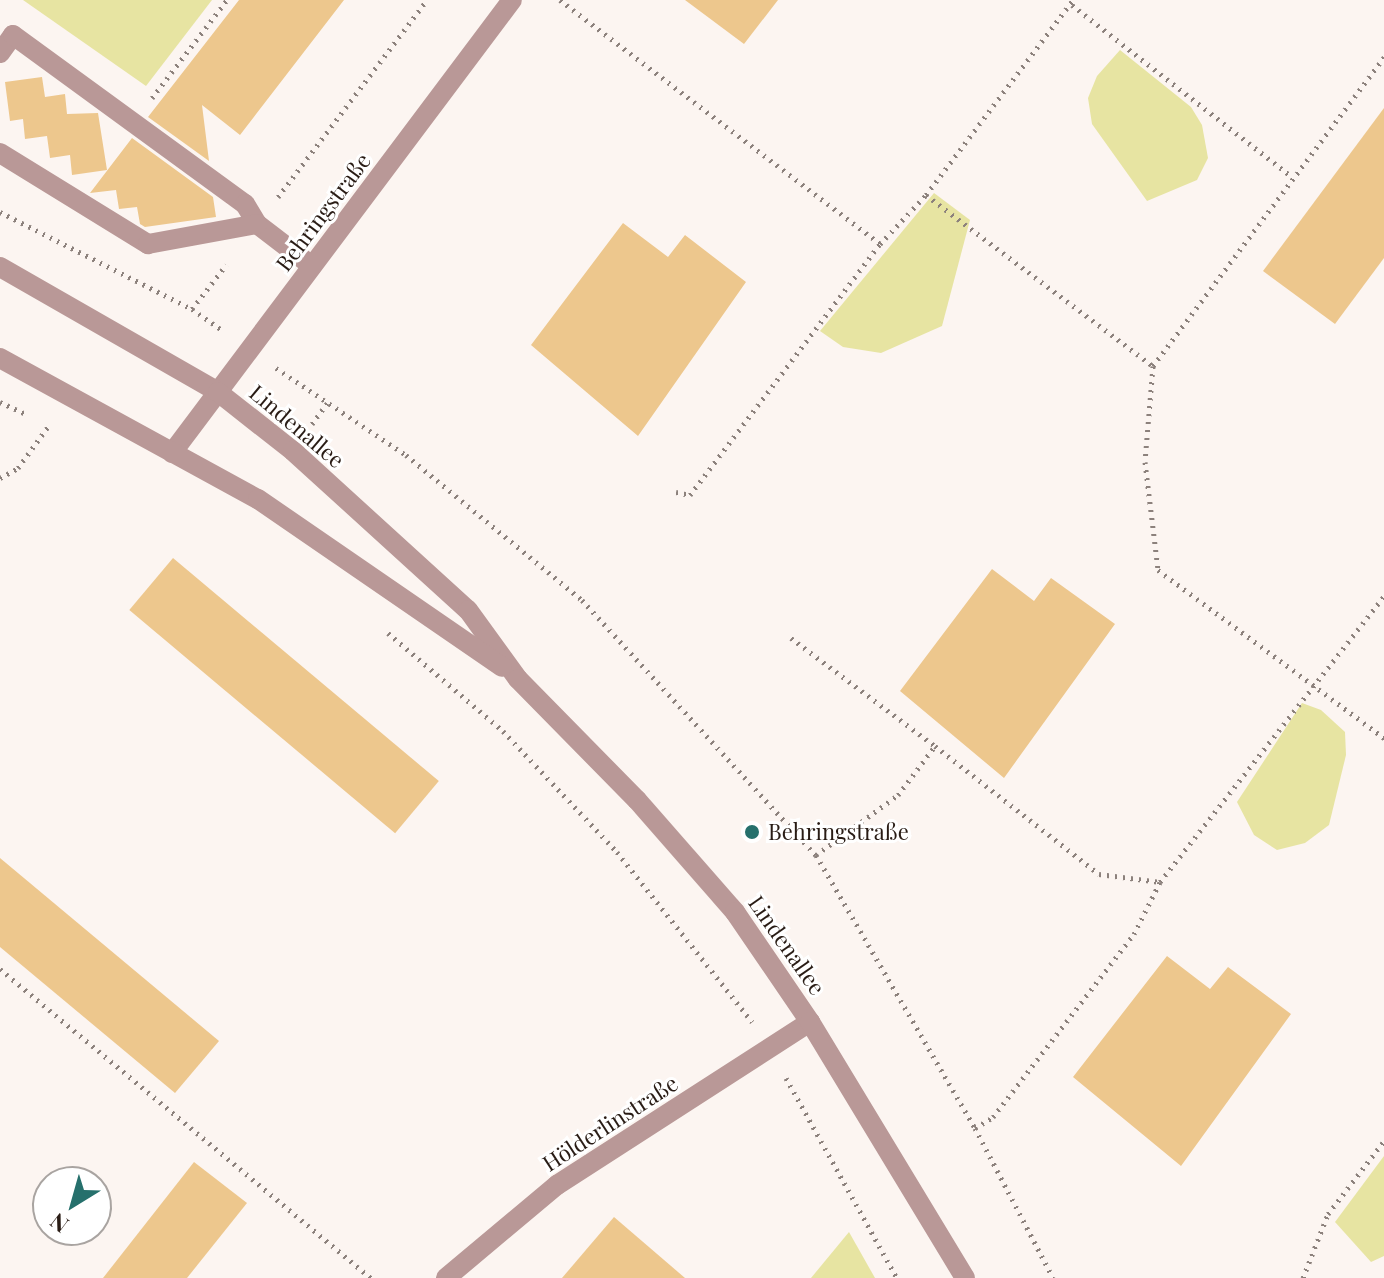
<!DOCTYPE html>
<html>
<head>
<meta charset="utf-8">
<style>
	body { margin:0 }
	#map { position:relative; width:1384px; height:1278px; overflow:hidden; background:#fcf5f1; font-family:"Playfair Display",serif }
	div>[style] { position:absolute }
	.green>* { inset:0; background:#e7e4a2 }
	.building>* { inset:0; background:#edc78d; transform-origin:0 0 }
	.path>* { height:5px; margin-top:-2.5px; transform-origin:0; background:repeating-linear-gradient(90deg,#8c817c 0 2px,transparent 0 8px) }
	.service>* { height:20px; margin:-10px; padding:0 10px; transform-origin:10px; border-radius:10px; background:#b99897 }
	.minor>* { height:20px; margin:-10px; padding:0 10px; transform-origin:10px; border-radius:10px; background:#b99897 }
	.tertiary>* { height:20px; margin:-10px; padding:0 10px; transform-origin:10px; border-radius:10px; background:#b99897 }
	.dots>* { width:22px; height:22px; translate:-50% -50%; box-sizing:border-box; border:4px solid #fff; border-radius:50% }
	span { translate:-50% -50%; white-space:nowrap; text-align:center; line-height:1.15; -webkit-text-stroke:6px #fff; paint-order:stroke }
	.street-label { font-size:22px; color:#291c15 }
	.poi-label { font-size:22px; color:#291c15 }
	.left { translate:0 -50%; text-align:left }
	.north { position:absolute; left:32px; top:1166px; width:80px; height:80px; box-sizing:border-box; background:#fff; border:2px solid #a9a4a1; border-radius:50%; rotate:217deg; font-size:22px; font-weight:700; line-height:32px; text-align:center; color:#291c15 }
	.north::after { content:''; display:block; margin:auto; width:28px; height:36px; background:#26706c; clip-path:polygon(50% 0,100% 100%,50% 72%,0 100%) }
</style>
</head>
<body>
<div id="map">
	<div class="green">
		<div style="clip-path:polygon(23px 0,212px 0,146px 86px)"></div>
		<div style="clip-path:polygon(1120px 50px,1191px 107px,1202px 125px,1208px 158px,1197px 180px,1147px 201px,1092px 124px,1088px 98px,1097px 76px)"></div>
		<div style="clip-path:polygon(934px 193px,970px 220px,942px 326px,881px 353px,843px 347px,820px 331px)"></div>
		<div style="clip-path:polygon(1302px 703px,1321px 710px,1345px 732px,1346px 755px,1329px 825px,1305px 843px,1277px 850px,1254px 835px,1237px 802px)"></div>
		<div style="clip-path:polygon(1384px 1156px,1384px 1256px,1371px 1262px,1335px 1222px)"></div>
		<div style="clip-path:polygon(849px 1232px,875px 1278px,811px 1278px)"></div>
	</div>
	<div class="building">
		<div style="clip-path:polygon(239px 0,344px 0,240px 135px,202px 105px,209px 161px,148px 117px)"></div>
		<div style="clip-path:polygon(685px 0,778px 0,744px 44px)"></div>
		<div style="clip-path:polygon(42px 77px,45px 97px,65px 94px,67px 114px,98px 113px,107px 170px,72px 175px,70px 155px,50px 158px,47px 136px,25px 139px,23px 119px,10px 121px,5px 82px)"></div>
		<div style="clip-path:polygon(1384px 108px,1384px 258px,1335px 324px,1263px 271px)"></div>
		<div style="clip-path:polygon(132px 138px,213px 197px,216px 217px,145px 227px,140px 224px,137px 207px,119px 209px,116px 190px,90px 193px)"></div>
		<div style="clip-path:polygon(623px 223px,668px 257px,685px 235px,746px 282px,638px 436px,531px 345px)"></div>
		<div style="left:173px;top:558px;width:347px;height:68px;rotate:40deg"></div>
		<div style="clip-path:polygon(992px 569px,1034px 601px,1051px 578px,1115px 624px,1004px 778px,900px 691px)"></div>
		<div style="clip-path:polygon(0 858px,219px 1041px,175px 1093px,0 947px)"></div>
		<div style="clip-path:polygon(1167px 956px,1210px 989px,1228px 967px,1291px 1014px,1181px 1166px,1073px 1077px)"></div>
		<div style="clip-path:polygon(194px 1162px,247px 1203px,187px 1278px,103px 1278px)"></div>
		<div style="clip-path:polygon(614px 1217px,685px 1278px,562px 1278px)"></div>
	</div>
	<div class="path">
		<div style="left:560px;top:0;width:402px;rotate:37.3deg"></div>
		<div style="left:880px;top:244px;width:67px;rotate:-46.8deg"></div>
		<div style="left:926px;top:195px;width:244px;rotate:-53deg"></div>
		<div style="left:1072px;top:5px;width:279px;rotate:38deg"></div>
		<div style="left:152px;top:98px;width:123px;rotate:-52.6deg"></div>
		<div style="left:926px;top:195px;width:284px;rotate:37deg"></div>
		<div style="left:1153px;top:366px;width:386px;rotate:-53.2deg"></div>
		<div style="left:278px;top:197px;width:247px;rotate:-52.9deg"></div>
		<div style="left:0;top:212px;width:215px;rotate:26.8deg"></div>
		<div style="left:192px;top:309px;width:37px;rotate:35deg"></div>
		<div style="left:192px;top:309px;width:56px;rotate:-52.3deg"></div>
		<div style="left:1153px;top:366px;width:96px;rotate:94.8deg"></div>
		<div style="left:1145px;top:462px;width:109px;rotate:83.1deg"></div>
		<div style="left:1158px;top:570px;width:282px;rotate:36.6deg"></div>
		<div style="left:276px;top:368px;width:156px;rotate:33.8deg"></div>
		<div style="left:406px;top:455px;width:228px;rotate:39.5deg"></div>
		<div style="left:582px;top:600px;width:346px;rotate:47.5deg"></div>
		<div style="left:816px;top:855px;width:316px;rotate:59.8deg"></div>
		<div style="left:975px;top:1128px;width:169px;rotate:62.5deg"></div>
		<div style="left:0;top:402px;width:31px;rotate:25deg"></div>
		<div style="left:312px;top:424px;width:26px;rotate:-54deg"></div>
		<div style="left:0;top:478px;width:21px;rotate:-29deg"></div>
		<div style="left:18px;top:468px;width:54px;rotate:-54deg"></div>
		<div style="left:676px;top:492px;width:14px;rotate:12deg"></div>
		<div style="left:690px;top:495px;width:315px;rotate:-52.9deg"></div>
		<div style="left:388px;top:633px;width:151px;rotate:40.4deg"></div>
		<div style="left:503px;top:731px;width:166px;rotate:46.7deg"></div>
		<div style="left:617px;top:852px;width:217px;rotate:51.5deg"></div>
		<div style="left:791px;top:638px;width:180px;rotate:36.9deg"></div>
		<div style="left:816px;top:855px;width:102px;rotate:-36.2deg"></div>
		<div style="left:898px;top:795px;width:61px;rotate:-52.9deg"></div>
		<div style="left:935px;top:746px;width:208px;rotate:38deg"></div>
		<div style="left:1099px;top:874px;width:62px;rotate:7.5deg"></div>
		<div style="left:0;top:969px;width:483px;rotate:39.8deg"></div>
		<div style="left:786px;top:1078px;width:229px;rotate:61deg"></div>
		<div style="left:975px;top:1128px;width:21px;rotate:-31deg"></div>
		<div style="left:993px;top:1117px;width:231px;rotate:-52.4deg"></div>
		<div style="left:1134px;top:934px;width:58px;rotate:-63.4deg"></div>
		<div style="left:1160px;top:882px;width:363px;rotate:-51.9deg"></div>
		<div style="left:1303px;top:1278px;width:69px;rotate:-68.7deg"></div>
		<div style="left:1328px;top:1214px;width:92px;rotate:-52.5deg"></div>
	</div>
	<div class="service">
		<div style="left:0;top:53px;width:22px;rotate:-54deg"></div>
		<div style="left:13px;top:35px;width:287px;rotate:36.1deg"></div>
		<div style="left:245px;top:204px;width:23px;rotate:59deg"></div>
		<div style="left:257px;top:224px;width:69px;rotate:37.4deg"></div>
		<div style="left:0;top:153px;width:174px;rotate:31.6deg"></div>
		<div style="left:148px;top:244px;width:111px;rotate:-10.4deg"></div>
	</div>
	<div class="minor">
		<div style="left:172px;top:453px;width:566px;rotate:-53.11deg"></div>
		<div style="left:446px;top:1278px;width:145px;rotate:-40deg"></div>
		<div style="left:557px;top:1185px;width:301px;rotate:-32.8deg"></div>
	</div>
	<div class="tertiary">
		<div style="left:0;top:267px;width:251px;rotate:29.8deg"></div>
		<div style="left:218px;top:392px;width:95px;rotate:38.2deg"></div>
		<div style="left:293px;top:451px;width:236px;rotate:42.3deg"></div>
		<div style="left:468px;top:610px;width:85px;rotate:54.1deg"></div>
		<div style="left:518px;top:679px;width:170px;rotate:45.5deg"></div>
		<div style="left:637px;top:800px;width:149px;rotate:48.8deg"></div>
		<div style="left:735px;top:912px;width:133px;rotate:55.7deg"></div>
		<div style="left:810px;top:1022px;width:299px;rotate:58.8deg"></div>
		<div style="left:0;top:358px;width:294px;rotate:28.7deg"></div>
		<div style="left:258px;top:499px;width:296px;rotate:34.5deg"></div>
	</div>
	<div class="dots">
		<div style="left:752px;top:832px;background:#26706c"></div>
	</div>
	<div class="street-label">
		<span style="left:323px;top:212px;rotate:-53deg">Behringstraße</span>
		<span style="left:297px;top:426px;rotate:40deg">Lindenallee</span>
		<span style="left:787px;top:945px;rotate:55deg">Lindenallee</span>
		<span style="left:610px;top:1123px;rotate:-33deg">Hölderlinstraße</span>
	</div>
	<div class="poi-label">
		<span class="left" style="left:768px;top:832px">Behringstraße</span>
	</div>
	<div class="north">N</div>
</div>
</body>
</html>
